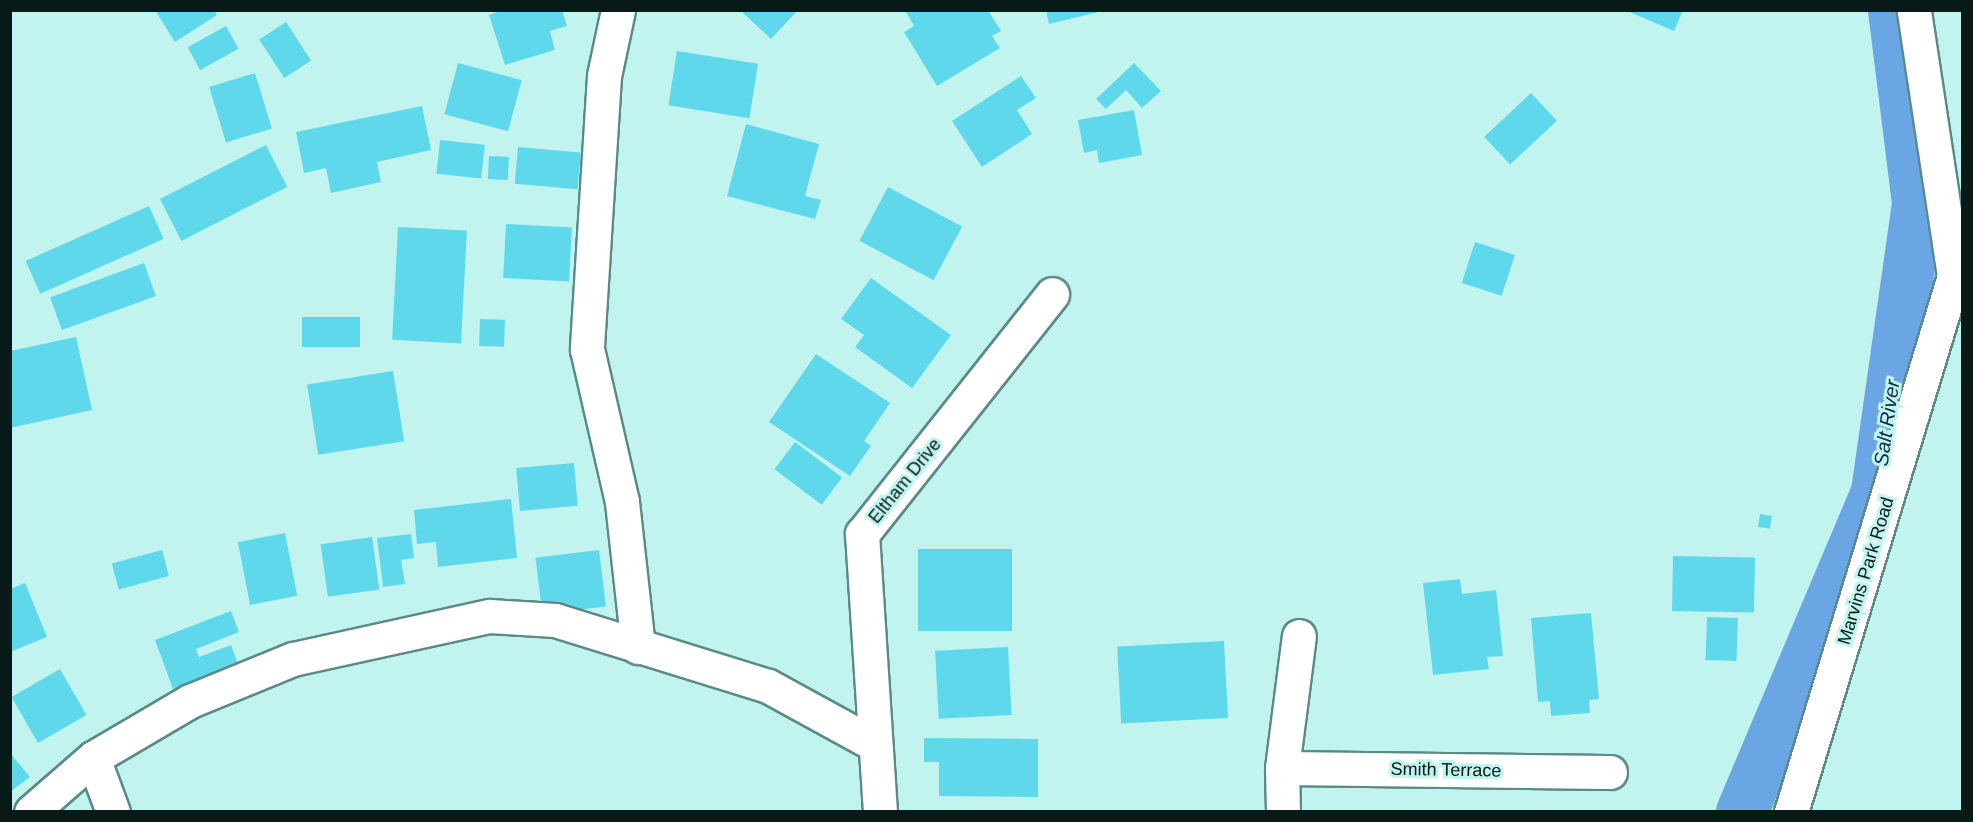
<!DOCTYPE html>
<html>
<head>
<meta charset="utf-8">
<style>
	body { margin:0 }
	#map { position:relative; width:1973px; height:822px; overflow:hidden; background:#c2f4ef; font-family:Arial,sans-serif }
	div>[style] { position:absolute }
	.river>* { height:52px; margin:-26px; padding:0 26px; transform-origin:26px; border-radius:26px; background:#69a6e3 }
	.building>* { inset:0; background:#60d8eb; transform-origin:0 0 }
	.roads { filter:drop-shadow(2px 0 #5c8a86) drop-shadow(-2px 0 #5c8a86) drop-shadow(0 2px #5c8a86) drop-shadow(0 -2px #5c8a86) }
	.street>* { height:33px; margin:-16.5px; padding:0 16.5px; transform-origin:16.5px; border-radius:16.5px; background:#fff }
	span { translate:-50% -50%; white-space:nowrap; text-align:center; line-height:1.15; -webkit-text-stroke:6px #c2f4ef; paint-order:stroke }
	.street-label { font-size:18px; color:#071a18 }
	.water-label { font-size:20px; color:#112b43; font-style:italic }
	.frame { position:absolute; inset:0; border:12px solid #071a18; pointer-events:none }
</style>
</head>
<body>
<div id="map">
	<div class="river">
		<div style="left:1742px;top:812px;width:347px;rotate:-67.1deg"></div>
		<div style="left:1877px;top:492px;width:292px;rotate:-81.9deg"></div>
		<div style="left:1918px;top:203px;width:194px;rotate:-97.1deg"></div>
	</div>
	<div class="building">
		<div style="clip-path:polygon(155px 10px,214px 10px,217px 15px,175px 42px)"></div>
		<div style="clip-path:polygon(503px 10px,562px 10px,567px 26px,550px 31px,555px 50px,505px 65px,489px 15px)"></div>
		<div style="clip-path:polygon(740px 10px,798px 10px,771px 39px)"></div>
		<div style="clip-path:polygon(905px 10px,988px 10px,1001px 31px,992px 36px,1000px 48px,937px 86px,904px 32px,914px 26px)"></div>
		<div style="clip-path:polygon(1046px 10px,1103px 10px,1103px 11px,1049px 24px)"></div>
		<div style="clip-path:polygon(1625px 10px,1683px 10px,1674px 31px)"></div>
		<div style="left:286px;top:22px;width:46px;height:32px;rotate:57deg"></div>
		<div style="left:226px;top:26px;width:26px;height:44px;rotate:61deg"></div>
		<div style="left:677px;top:51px;width:82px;height:55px;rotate:9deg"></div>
		<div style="left:458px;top:63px;width:66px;height:53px;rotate:15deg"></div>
		<div style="clip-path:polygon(1134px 63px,1161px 91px,1142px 108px,1126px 90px,1106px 109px,1096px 99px)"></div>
		<div style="left:255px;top:73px;width:58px;height:48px;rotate:73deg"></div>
		<div style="clip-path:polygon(1021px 76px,1036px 98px,1017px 110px,1032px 134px,982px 167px,952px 121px)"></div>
		<div style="left:1531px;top:93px;width:38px;height:64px;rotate:47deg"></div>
		<div style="clip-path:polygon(422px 106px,431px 150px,377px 162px,381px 182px,331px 193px,326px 168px,304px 173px,296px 132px)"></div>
		<div style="clip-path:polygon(1134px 110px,1142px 155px,1099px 163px,1097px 150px,1084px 153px,1078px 120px)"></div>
		<div style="clip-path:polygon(746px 124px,819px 144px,805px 196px,821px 200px,815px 219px,727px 196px)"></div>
		<div style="left:440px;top:140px;width:45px;height:34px;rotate:6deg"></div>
		<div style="left:266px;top:145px;width:47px;height:119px;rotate:63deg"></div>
		<div style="left:518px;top:147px;width:63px;height:37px;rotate:5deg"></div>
		<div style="left:489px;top:156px;width:20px;height:23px;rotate:3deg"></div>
		<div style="left:888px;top:187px;width:84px;height:61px;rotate:28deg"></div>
		<div style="left:149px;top:206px;width:36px;height:135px;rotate:66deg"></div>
		<div style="left:506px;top:224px;width:66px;height:54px;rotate:3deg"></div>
		<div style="left:398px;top:227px;width:69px;height:113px;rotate:3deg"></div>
		<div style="left:1475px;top:242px;width:42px;height:43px;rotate:18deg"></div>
		<div style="left:144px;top:263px;width:35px;height:100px;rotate:70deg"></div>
		<div style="clip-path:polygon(871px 278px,951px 335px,912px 388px,855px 347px,864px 335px,841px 319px)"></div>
		<div style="left:302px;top:317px;width:58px;height:30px"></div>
		<div style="left:480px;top:319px;width:25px;height:27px;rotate:2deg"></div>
		<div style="clip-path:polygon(76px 337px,92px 410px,10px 428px,10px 351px)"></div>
		<div style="clip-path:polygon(816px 354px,890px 403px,864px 441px,871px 446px,850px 476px,769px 422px)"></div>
		<div style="left:393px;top:371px;width:71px;height:87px;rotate:81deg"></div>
		<div style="left:795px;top:442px;width:59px;height:34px;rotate:37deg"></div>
		<div style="left:574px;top:463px;width:43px;height:58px;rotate:85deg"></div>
		<div style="clip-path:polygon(511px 499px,517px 558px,438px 567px,436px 542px,417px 544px,414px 510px)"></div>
		<div style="left:1760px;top:514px;width:12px;height:13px;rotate:9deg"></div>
		<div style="left:285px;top:533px;width:64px;height:48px;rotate:79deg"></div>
		<div style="clip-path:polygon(411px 534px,414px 558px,401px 560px,405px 584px,383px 587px,377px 538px)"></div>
		<div style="left:372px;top:537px;width:53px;height:52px;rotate:82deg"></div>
		<div style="left:918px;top:549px;width:94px;height:82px"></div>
		<div style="left:162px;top:550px;width:27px;height:52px;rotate:75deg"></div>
		<div style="left:599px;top:550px;width:57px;height:64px;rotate:83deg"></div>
		<div style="left:1673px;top:556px;width:82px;height:55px;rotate:1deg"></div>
		<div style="clip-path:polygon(1460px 579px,1462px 594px,1496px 590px,1503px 656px,1487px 657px,1489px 669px,1433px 675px,1423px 583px)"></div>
		<div style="clip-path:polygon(25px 583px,47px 637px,10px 652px,10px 589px)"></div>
		<div style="clip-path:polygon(231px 611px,239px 632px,196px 649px,199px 657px,231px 645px,238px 664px,173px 689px,155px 640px)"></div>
		<div style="clip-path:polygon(1591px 613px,1599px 699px,1589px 700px,1590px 713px,1551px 716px,1550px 701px,1538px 702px,1531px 618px)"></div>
		<div style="left:1707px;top:617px;width:31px;height:43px;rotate:2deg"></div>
		<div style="left:1224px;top:641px;width:77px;height:107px;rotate:87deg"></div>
		<div style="left:1008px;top:647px;width:68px;height:73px;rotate:87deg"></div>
		<div style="left:60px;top:669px;width:53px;height:56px;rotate:60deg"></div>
		<div style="clip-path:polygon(924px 738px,1038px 739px,1038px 797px,939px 796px,939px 762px,924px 762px)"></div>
		<div style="clip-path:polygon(10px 753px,30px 777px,10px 792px)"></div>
	</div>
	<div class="roads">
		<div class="street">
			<div style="left:618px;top:10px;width:67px;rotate:102deg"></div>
			<div style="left:604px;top:76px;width:274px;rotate:93.6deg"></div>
			<div style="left:587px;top:349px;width:157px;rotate:77.1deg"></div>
			<div style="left:622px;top:502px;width:146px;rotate:83.7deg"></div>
			<div style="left:93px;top:758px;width:58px;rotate:69.7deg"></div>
			<div style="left:1282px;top:768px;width:328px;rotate:0.7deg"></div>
			<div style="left:31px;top:812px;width:82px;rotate:-41.1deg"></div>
			<div style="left:93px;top:758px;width:113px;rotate:-30.4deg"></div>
			<div style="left:190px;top:701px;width:111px;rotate:-22.2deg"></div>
			<div style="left:293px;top:659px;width:201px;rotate:-12.4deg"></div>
			<div style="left:489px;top:616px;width:66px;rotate:3.5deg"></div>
			<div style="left:555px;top:620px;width:223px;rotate:17.2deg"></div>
			<div style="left:768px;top:686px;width:121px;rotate:28.7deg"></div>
			<div style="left:880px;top:812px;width:279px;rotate:-93.7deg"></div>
			<div style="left:862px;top:534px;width:306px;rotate:-51.6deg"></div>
			<div style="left:1283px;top:812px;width:44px;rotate:-91.3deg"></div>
			<div style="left:1282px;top:768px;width:133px;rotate:-82.7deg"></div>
			<div style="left:1791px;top:812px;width:560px;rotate:-73.09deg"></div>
			<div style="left:1954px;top:276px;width:269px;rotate:-98.6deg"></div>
		</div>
	</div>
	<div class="street-label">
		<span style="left:905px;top:481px;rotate:-51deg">Eltham Drive</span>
		<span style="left:1866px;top:571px;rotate:-73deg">Marvins Park Road</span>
		<span style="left:1446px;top:770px;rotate:1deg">Smith Terrace</span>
	</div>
	<div class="water-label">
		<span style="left:1887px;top:423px;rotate:-82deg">Salt River</span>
	</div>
	<div class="frame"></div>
</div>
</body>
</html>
